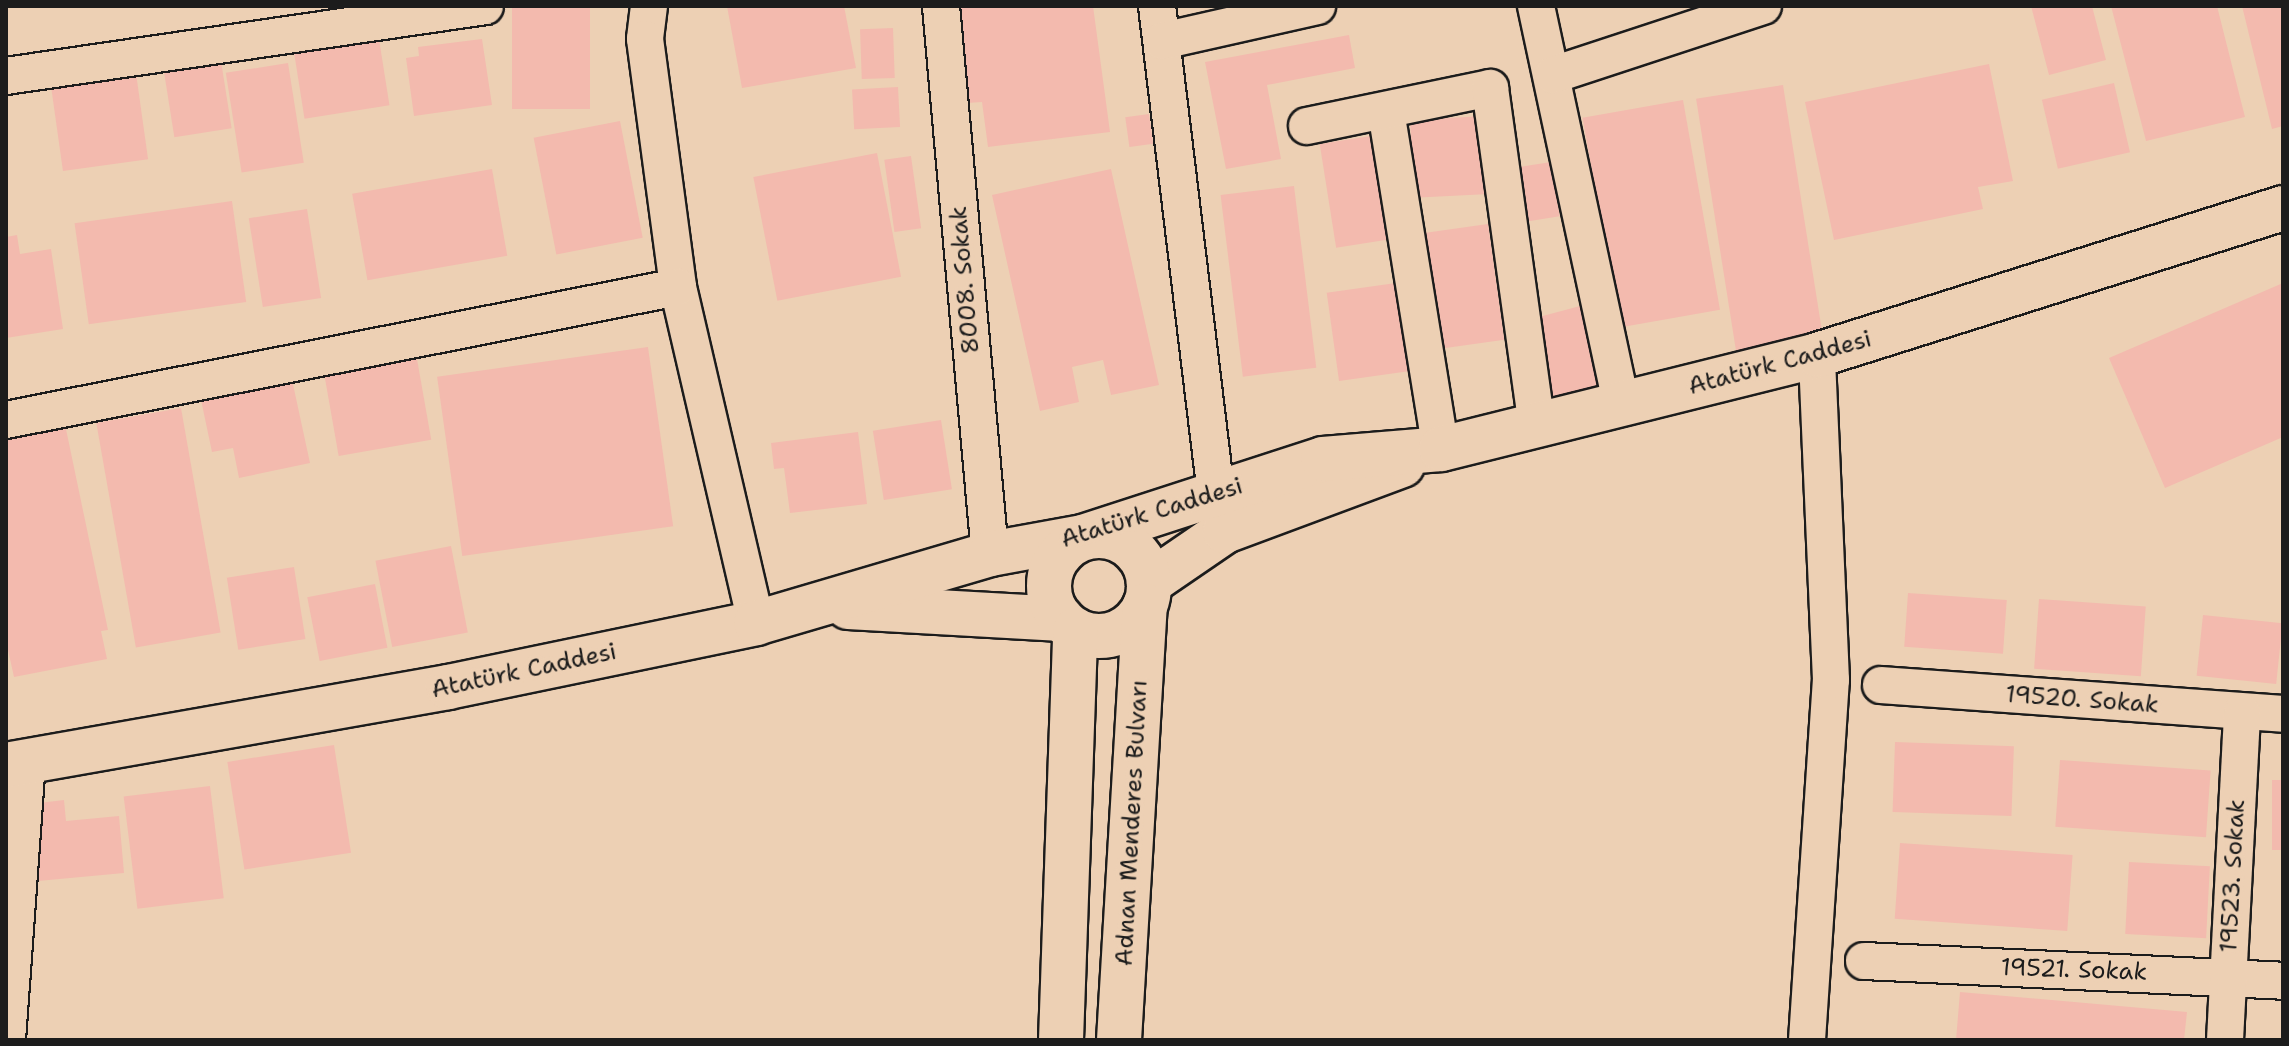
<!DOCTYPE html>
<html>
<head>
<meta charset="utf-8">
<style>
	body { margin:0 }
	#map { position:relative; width:2289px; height:1046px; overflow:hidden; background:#edd0b4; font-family:"Shantell Sans",sans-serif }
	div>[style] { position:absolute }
	.building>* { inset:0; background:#f3baae; transform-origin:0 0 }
	.roads { filter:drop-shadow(2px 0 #1c1c1c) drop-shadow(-2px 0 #1c1c1c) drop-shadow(0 2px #1c1c1c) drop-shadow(0 -2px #1c1c1c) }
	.minor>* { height:36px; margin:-18px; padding:0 18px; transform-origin:18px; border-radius:18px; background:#edd0b4 }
	.tertiary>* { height:44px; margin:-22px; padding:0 22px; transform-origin:22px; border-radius:22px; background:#edd0b4 }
	.secondary>* { height:44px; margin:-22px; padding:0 22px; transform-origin:22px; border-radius:22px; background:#edd0b4 }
	.secondary>.ring { margin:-22px; padding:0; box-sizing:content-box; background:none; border:44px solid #edd0b4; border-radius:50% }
	span { translate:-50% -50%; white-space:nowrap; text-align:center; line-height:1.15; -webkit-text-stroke:8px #edd0b4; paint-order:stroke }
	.street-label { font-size:24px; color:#1c1c1c }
	.frame { position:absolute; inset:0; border:8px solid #1c1c1c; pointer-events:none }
</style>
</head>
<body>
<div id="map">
	<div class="building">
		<div style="left:512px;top:6px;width:78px;height:103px"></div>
		<div style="clip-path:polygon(727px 6px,844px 6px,856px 68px,742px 88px)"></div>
		<div style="clip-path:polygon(954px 6px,1093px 6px,1110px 132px,988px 147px,982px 102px,967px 103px)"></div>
		<div style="clip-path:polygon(2031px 6px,2092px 6px,2106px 60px,2049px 75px)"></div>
		<div style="clip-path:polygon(2111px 6px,2217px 6px,2245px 117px,2146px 141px)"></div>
		<div style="clip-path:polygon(2242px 6px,2283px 6px,2283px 126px,2272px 129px)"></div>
		<div style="left:893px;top:28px;width:50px;height:33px;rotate:88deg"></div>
		<div style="clip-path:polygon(1349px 35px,1355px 68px,1267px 85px,1281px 159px,1226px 169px,1205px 62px)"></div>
		<div style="left:379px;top:39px;width:67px;height:86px;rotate:81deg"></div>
		<div style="clip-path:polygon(482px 39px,492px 105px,414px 116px,406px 58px,419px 56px,418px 47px)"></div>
		<div style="left:221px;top:61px;width:68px;height:58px;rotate:81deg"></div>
		<div style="left:288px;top:63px;width:101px;height:63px;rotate:81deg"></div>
		<div style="clip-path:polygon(1989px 64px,2013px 181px,1978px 187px,1983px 209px,1834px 240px,1805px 102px)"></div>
		<div style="left:136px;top:73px;width:87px;height:86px;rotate:82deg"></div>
		<div style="left:2114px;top:83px;width:71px;height:74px;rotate:77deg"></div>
		<div style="left:1783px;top:85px;width:256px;height:88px;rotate:81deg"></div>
		<div style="left:898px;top:87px;width:40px;height:46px;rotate:87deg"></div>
		<div style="left:1683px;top:100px;width:213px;height:102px;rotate:80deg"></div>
		<div style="left:1149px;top:114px;width:30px;height:24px;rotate:82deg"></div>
		<div style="left:1485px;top:116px;width:78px;height:75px;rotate:87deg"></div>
		<div style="left:620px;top:121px;width:119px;height:88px;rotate:79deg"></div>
		<div style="left:1377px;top:135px;width:105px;height:58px;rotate:81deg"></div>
		<div style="left:877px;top:153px;width:126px;height:126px;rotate:79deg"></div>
		<div style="left:911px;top:156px;width:73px;height:27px;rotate:82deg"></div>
		<div style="left:1551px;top:162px;width:55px;height:39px;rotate:81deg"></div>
		<div style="left:492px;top:169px;width:88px;height:142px;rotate:80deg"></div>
		<div style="clip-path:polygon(1111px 169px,1159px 385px,1111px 395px,1103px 360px,1072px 367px,1079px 402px,1040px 411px,992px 195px)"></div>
		<div style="left:1294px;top:186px;width:183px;height:74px;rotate:83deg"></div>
		<div style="left:232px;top:201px;width:102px;height:159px;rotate:82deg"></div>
		<div style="left:307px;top:209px;width:90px;height:59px;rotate:81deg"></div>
		<div style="left:1488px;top:224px;width:117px;height:70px;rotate:82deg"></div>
		<div style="clip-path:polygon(17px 235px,20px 254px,51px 249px,63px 329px,6px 338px,6px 237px)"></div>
		<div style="left:1396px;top:283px;width:89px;height:70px;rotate:82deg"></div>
		<div style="clip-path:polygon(2283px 283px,2283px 437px,2165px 488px,2109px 358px)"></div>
		<div style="left:1580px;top:306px;width:83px;height:54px;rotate:75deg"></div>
		<div style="left:648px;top:347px;width:181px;height:213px;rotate:82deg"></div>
		<div style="left:417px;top:359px;width:82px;height:94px;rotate:80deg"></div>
		<div style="clip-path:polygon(291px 375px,310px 463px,239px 478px,233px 448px,212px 452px,200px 395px)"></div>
		<div style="left:181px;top:408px;width:228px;height:86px;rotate:80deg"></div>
		<div style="clip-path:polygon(62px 410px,108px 630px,101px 631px,107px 659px,14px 677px,6px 641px,6px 421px)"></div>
		<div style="left:941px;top:420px;width:70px;height:69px;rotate:81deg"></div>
		<div style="clip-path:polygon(858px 432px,867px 504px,790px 513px,784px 468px,774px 469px,771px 443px)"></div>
		<div style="left:451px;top:546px;width:88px;height:77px;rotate:79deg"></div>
		<div style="left:294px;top:567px;width:73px;height:68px;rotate:81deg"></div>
		<div style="left:375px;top:584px;width:65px;height:69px;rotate:79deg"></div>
		<div style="left:1908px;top:593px;width:99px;height:54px;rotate:4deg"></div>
		<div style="left:2039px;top:599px;width:107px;height:70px;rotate:4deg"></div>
		<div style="left:2203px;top:615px;width:80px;height:61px;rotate:6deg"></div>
		<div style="left:1895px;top:742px;width:119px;height:70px;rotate:2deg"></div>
		<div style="left:334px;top:745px;width:109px;height:108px;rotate:81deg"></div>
		<div style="left:2060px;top:760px;width:151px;height:67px;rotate:4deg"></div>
		<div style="left:2272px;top:780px;width:11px;height:70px"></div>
		<div style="left:210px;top:786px;width:113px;height:87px;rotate:83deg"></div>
		<div style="clip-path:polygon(64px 800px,66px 821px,119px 816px,124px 873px,38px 881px,31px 804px)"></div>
		<div style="left:1900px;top:843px;width:173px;height:76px;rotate:4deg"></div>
		<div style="left:2129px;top:862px;width:81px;height:72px;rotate:3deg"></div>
		<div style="clip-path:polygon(1960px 992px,2187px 1012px,2184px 1040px,1956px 1040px)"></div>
	</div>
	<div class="roads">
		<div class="minor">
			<div style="left:649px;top:6px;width:33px;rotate:97deg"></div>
			<div style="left:645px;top:39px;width:250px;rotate:82.4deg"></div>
			<div style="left:678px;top:287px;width:345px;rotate:76.9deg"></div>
			<div style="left:941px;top:6px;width:550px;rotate:84.89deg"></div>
			<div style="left:1157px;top:6px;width:494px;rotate:83.1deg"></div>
			<div style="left:1536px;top:6px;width:407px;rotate:77.9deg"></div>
			<div style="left:1162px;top:41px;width:159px;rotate:-12.7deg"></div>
			<div style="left:1553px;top:75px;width:221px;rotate:-18.2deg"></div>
			<div style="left:6px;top:76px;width:484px;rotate:-8.3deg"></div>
			<div style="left:1386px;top:111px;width:342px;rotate:80.8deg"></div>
			<div style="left:1307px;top:126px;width:187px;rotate:-11.7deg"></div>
			<div style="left:1490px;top:88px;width:340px;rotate:82.1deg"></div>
			<div style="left:6px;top:420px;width:685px;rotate:-11.2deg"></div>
			<div style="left:1881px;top:685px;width:403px;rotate:4.1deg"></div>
			<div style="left:1864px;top:961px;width:419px;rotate:2.7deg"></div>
			<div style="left:7px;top:1040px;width:281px;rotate:-85.9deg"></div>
			<div style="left:1807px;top:1040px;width:361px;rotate:-86.2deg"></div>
			<div style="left:1831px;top:680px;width:325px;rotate:-92.5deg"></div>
			<div style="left:2225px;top:1040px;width:328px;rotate:-87deg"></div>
		</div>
		<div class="tertiary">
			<div style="left:1149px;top:583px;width:92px;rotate:-34.4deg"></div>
			<div style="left:1225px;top:531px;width:189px;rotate:-20.4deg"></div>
			<div style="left:848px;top:607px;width:214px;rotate:3.2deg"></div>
			<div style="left:6px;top:765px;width:449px;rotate:-10deg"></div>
			<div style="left:448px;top:687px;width:315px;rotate:-11.7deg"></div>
			<div style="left:756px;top:623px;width:244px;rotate:-16.4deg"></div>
			<div style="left:990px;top:554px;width:95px;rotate:-10.4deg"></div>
			<div style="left:1083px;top:537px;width:252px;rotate:-18deg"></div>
			<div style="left:1323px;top:459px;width:118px;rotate:-4.8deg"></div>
			<div style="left:1441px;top:449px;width:388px;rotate:-14deg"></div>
			<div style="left:1817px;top:355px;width:489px;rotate:-17.5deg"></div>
		</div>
		<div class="secondary">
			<div class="ring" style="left:1049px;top:536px;width:56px;height:56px"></div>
			<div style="left:1061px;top:1040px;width:410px;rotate:-88deg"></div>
			<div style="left:1119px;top:1040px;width:435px;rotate:-86.6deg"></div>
		</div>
	</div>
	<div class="street-label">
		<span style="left:965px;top:280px;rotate:-95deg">8008. Sokak</span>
		<span style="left:1780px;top:363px;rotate:-15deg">Atatürk Caddesi</span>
		<span style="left:1152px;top:513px;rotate:-17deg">Atatürk Caddesi</span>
		<span style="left:524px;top:671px;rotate:-12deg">Atatürk Caddesi</span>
		<span style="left:2082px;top:700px;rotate:4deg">19520. Sokak</span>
		<span style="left:1132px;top:823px;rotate:-87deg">Adnan Menderes Bulvarı</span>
		<span style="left:2233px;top:876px;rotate:-87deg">19523. Sokak</span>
		<span style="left:2074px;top:970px;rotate:2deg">19521. Sokak</span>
	</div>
	<div class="frame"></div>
</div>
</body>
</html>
